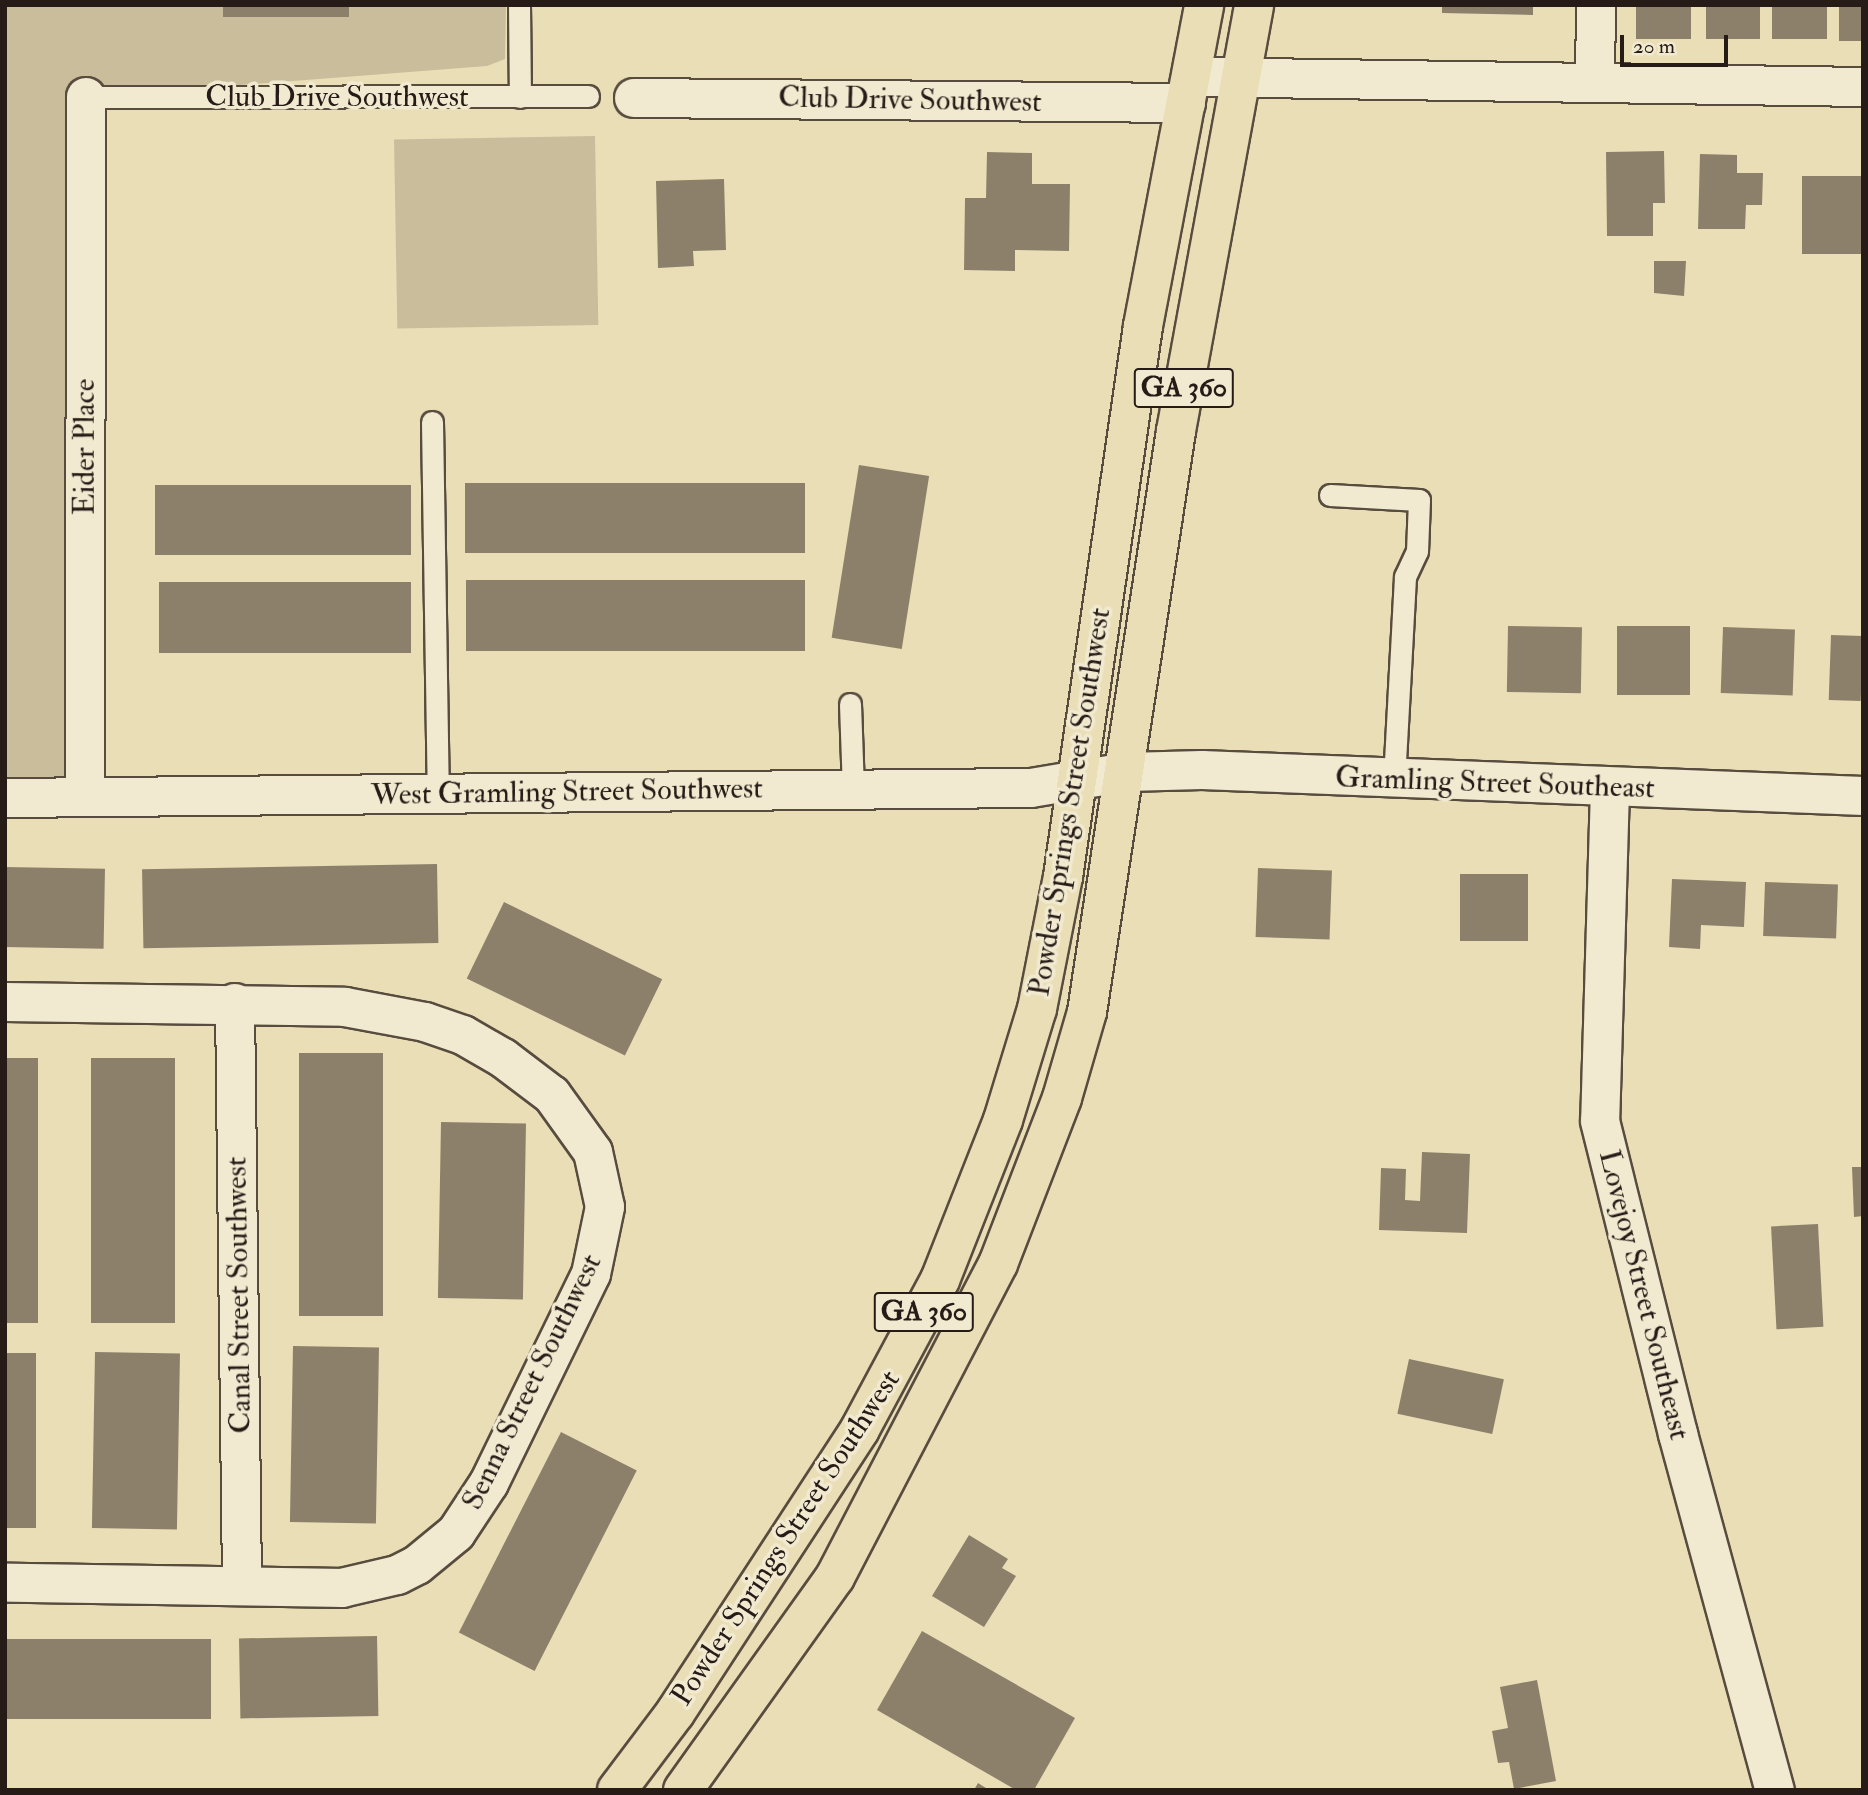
<!DOCTYPE html>
<html>
<head>
<meta charset="utf-8">
<style>
	body { margin:0 }
	#map { position:relative; width:1868px; height:1795px; overflow:hidden; background:#eadeb7; font-family:"IM FELL Double Pica",serif }
	div>[style] { position:absolute }
	.green>* { inset:0; background:#c9bd9c; transform-origin:0 0 }
	.building>* { inset:0; background:#8c806a; transform-origin:0 0 }
	.roads { filter:drop-shadow(2px 0 #584c3f) drop-shadow(-2px 0 #584c3f) drop-shadow(0 2px #584c3f) drop-shadow(0 -2px #584c3f) }
	.lane>* { height:21px; margin:-10.5px; padding:0 10.5px; transform-origin:10.5px; border-radius:10.5px; background:#f1ead0 }
	.street>* { height:38px; margin:-19px; padding:0 19px; transform-origin:19px; border-radius:19px; background:#f1ead0 }
	.primary>* { height:38px; margin:-19px; padding:0 19px; transform-origin:19px; border-radius:19px; background:#eadeb7 }
	span { translate:-50% -50%; white-space:nowrap; text-align:center; line-height:1.15; -webkit-text-stroke:7px #f1ead0; paint-order:stroke }
	.shield-label span { padding:2px 5px; background:#f1ead0; border:2px solid; border-radius:5px; -webkit-text-stroke-width:0 }
	.shield-label { font-size:28px; color:#271b17; font-weight:700 }
	.street-label { font-size:30px; color:#271b17 }
	.frame { position:absolute; inset:0; border:7px solid #271b17; pointer-events:none }
	.scale { position:absolute; left:1620px; top:35px; width:108px; height:32px; box-sizing:border-box; border:4px solid #271b17; border-top:0; padding-left:9px; font-size:21px; line-height:24px; white-space:nowrap; color:#271b17; -webkit-text-stroke:5px #f1ead0; paint-order:stroke }
</style>
</head>
<body>
<div id="map">
	<div class="green">
		<div style="clip-path:polygon(5px 5px,506px 5px,505px 59px,487px 66px,86px 97px,85px 797px,5px 791px)"></div>
		<div style="left:595px;top:136px;width:189px;height:201px;rotate:89deg"></div>
	</div>
	<div class="building">
		<div style="left:223px;top:5px;width:126px;height:12px"></div>
		<div style="clip-path:polygon(1442px 5px,1533px 5px,1533px 15px,1442px 13px)"></div>
		<div style="left:1636px;top:5px;width:55px;height:34px"></div>
		<div style="left:1706px;top:5px;width:54px;height:34px"></div>
		<div style="left:1772px;top:5px;width:55px;height:34px"></div>
		<div style="left:1839px;top:5px;width:24px;height:36px"></div>
		<div style="clip-path:polygon(1664px 151px,1665px 203px,1653px 203px,1653px 236px,1607px 236px,1606px 152px)"></div>
		<div style="clip-path:polygon(987px 152px,1032px 153px,1032px 184px,1070px 184px,1069px 251px,1015px 250px,1015px 271px,964px 270px,965px 198px,986px 198px)"></div>
		<div style="clip-path:polygon(1700px 154px,1737px 155px,1737px 173px,1763px 173px,1762px 205px,1746px 205px,1745px 229px,1698px 229px)"></div>
		<div style="left:1863px;top:176px;width:78px;height:61px;rotate:90deg"></div>
		<div style="clip-path:polygon(724px 179px,726px 250px,693px 251px,694px 266px,658px 268px,656px 181px)"></div>
		<div style="clip-path:polygon(1654px 261px,1686px 261px,1684px 296px,1654px 293px)"></div>
		<div style="left:859px;top:465px;width:71px;height:175px;rotate:9deg"></div>
		<div style="left:465px;top:483px;width:340px;height:70px"></div>
		<div style="left:411px;top:485px;width:70px;height:256px;rotate:90deg"></div>
		<div style="left:805px;top:580px;width:71px;height:339px;rotate:90deg"></div>
		<div style="left:411px;top:582px;width:71px;height:252px;rotate:90deg"></div>
		<div style="left:1508px;top:626px;width:74px;height:66px;rotate:1deg"></div>
		<div style="left:1617px;top:626px;width:73px;height:69px"></div>
		<div style="left:1723px;top:627px;width:72px;height:66px;rotate:2deg"></div>
		<div style="left:1831px;top:635px;width:32px;height:65px;rotate:2deg"></div>
		<div style="left:437px;top:864px;width:79px;height:295px;rotate:89deg"></div>
		<div style="left:5px;top:867px;width:100px;height:80px;rotate:1deg"></div>
		<div style="left:1258px;top:868px;width:74px;height:69px;rotate:2deg"></div>
		<div style="left:1460px;top:874px;width:68px;height:67px"></div>
		<div style="clip-path:polygon(1672px 879px,1746px 882px,1744px 927px,1701px 925px,1700px 949px,1669px 947px)"></div>
		<div style="left:1765px;top:882px;width:73px;height:54px;rotate:2deg"></div>
		<div style="left:504px;top:902px;width:176px;height:85px;rotate:26deg"></div>
		<div style="left:299px;top:1053px;width:84px;height:263px"></div>
		<div style="left:5px;top:1058px;width:33px;height:265px"></div>
		<div style="left:175px;top:1058px;width:265px;height:84px;rotate:90deg"></div>
		<div style="left:441px;top:1122px;width:85px;height:176px;rotate:1deg"></div>
		<div style="clip-path:polygon(1422px 1152px,1470px 1154px,1467px 1233px,1379px 1230px,1381px 1168px,1406px 1169px,1405px 1200px,1420px 1201px)"></div>
		<div style="clip-path:polygon(1852px 1167px,1863px 1167px,1863px 1216px,1854px 1217px)"></div>
		<div style="left:1818px;top:1224px;width:103px;height:47px;rotate:87deg"></div>
		<div style="left:293px;top:1346px;width:86px;height:176px;rotate:1deg"></div>
		<div style="left:95px;top:1352px;width:85px;height:176px;rotate:1deg"></div>
		<div style="left:5px;top:1353px;width:31px;height:175px"></div>
		<div style="left:1409px;top:1359px;width:97px;height:56px;rotate:12deg"></div>
		<div style="left:561px;top:1432px;width:85px;height:225px;rotate:27deg"></div>
		<div style="clip-path:polygon(969px 1535px,1008px 1559px,1002px 1568px,1016px 1576px,984px 1627px,932px 1596px)"></div>
		<div style="clip-path:polygon(922px 1631px,1075px 1718px,1034px 1790px,1016px 1790px,877px 1710px)"></div>
		<div style="left:377px;top:1636px;width:80px;height:138px;rotate:89deg"></div>
		<div style="left:5px;top:1639px;width:206px;height:80px"></div>
		<div style="clip-path:polygon(1537px 1680px,1556px 1781px,1514px 1789px,1509px 1762px,1498px 1763px,1492px 1731px,1508px 1728px,1500px 1687px)"></div>
		<div style="clip-path:polygon(978px 1783px,989px 1790px,974px 1790px)"></div>
	</div>
	<div class="roads">
		<div class="lane">
			<div style="left:519px;top:5px;width:92px;rotate:89.4deg"></div>
			<div style="left:86px;top:97px;width:502px;rotate:-0.11deg"></div>
			<div style="left:432px;top:422px;width:372px;rotate:89.1deg"></div>
			<div style="left:1330px;top:495px;width:89px;rotate:3.2deg"></div>
			<div style="left:1419px;top:500px;width:51px;rotate:92.2deg"></div>
			<div style="left:1417px;top:551px;width:29px;rotate:115deg"></div>
			<div style="left:1405px;top:577px;width:202px;rotate:93.1deg"></div>
			<div style="left:850px;top:704px;width:86px;rotate:88deg"></div>
		</div>
		<div class="street">
			<div style="left:1191px;top:77px;width:672px;rotate:0.85deg"></div>
			<div style="left:1595px;top:83px;width:78px;rotate:-89.3deg"></div>
			<div style="left:634px;top:98px;width:552px;rotate:0.52deg"></div>
			<div style="left:1610px;top:789px;width:332px;rotate:91.7deg"></div>
			<div style="left:1600px;top:1121px;width:323px;rotate:76deg"></div>
			<div style="left:1678px;top:1434px;width:369px;rotate:74.8deg"></div>
			<div style="left:85px;top:797px;width:700px;rotate:-89.92deg"></div>
			<div style="left:5px;top:798px;width:1026px;rotate:-0.56deg"></div>
			<div style="left:1031px;top:788px;width:97px;rotate:-9.5deg"></div>
			<div style="left:1127px;top:772px;width:75px;rotate:-1.5deg"></div>
			<div style="left:1202px;top:770px;width:662px;rotate:2.25deg"></div>
			<div style="left:5px;top:1002px;width:340px;rotate:0.8deg"></div>
			<div style="left:345px;top:1007px;width:81px;rotate:10.6deg"></div>
			<div style="left:425px;top:1022px;width:40px;rotate:18.9deg"></div>
			<div style="left:463px;top:1035px;width:46px;rotate:29.9deg"></div>
			<div style="left:503px;top:1058px;width:61px;rotate:37.1deg"></div>
			<div style="left:552px;top:1095px;width:70px;rotate:54.3deg"></div>
			<div style="left:593px;top:1152px;width:56px;rotate:77.7deg"></div>
			<div style="left:605px;top:1207px;width:68px;rotate:101.8deg"></div>
			<div style="left:591px;top:1274px;width:233px;rotate:116deg"></div>
			<div style="left:489px;top:1483px;width:60px;rotate:123.4deg"></div>
			<div style="left:456px;top:1533px;width:50px;rotate:140.6deg"></div>
			<div style="left:417px;top:1565px;width:22px;rotate:153deg"></div>
			<div style="left:397px;top:1575px;width:57px;rotate:166.7deg"></div>
			<div style="left:342px;top:1588px;width:337px;rotate:-179.1deg"></div>
			<div style="left:235px;top:1003px;width:583px;rotate:89.31deg"></div>
		</div>
		<div class="primary">
			<div style="left:617px;top:1790px;width:96px;rotate:-53deg"></div>
			<div style="left:675px;top:1713px;width:339px;rotate:-56.9deg"></div>
			<div style="left:860px;top:1429px;width:169px;rotate:-61.8deg"></div>
			<div style="left:940px;top:1280px;width:172px;rotate:-68.5deg"></div>
			<div style="left:1003px;top:1120px;width:116px;rotate:-73deg"></div>
			<div style="left:1037px;top:1009px;width:135px;rotate:-78.9deg"></div>
			<div style="left:1063px;top:877px;width:557px;rotate:-81.74deg"></div>
			<div style="left:1143px;top:326px;width:327px;rotate:-79.2deg"></div>
			<div style="left:683px;top:1790px;width:262px;rotate:-54.5deg"></div>
			<div style="left:835px;top:1577px;width:353px;rotate:-62.5deg"></div>
			<div style="left:998px;top:1264px;width:178px;rotate:-68.9deg"></div>
			<div style="left:1062px;top:1098px;width:90px;rotate:-73.8deg"></div>
			<div style="left:1087px;top:1012px;width:588px;rotate:-81.29deg"></div>
			<div style="left:1176px;top:431px;width:433px;rotate:-79.6deg"></div>
		</div>
	</div>
	<div class="shield-label">
		<span style="left:1184px;top:388px">GA 360</span>
		<span style="left:924px;top:1312px">GA 360</span>
	</div>
	<div class="street-label">
		<span style="left:337px;top:97px">Club Drive Southwest</span>
		<span style="left:910px;top:100px;rotate:1deg">Club Drive Southwest</span>
		<span style="left:85px;top:447px;rotate:-90deg">Eider Place</span>
		<span style="left:1495px;top:783px;rotate:2deg">Gramling Street Southeast</span>
		<span style="left:567px;top:792px;rotate:-1deg">West Gramling Street Southwest</span>
		<span style="left:1070px;top:802px;rotate:-81deg">Powder Springs Street Southwest</span>
		<span style="left:239px;top:1295px;rotate:-91deg">Canal Street Southwest</span>
		<span style="left:1644px;top:1295px;rotate:76deg">Lovejoy Street Southeast</span>
		<span style="left:532px;top:1382px;rotate:-64deg">Senna Street Southwest</span>
		<span style="left:786px;top:1538px;rotate:-57deg">Powder Springs Street Southwest</span>
	</div>
	<div class="frame"></div>
	<div class="scale">20 m</div>
</div>
</body>
</html>
